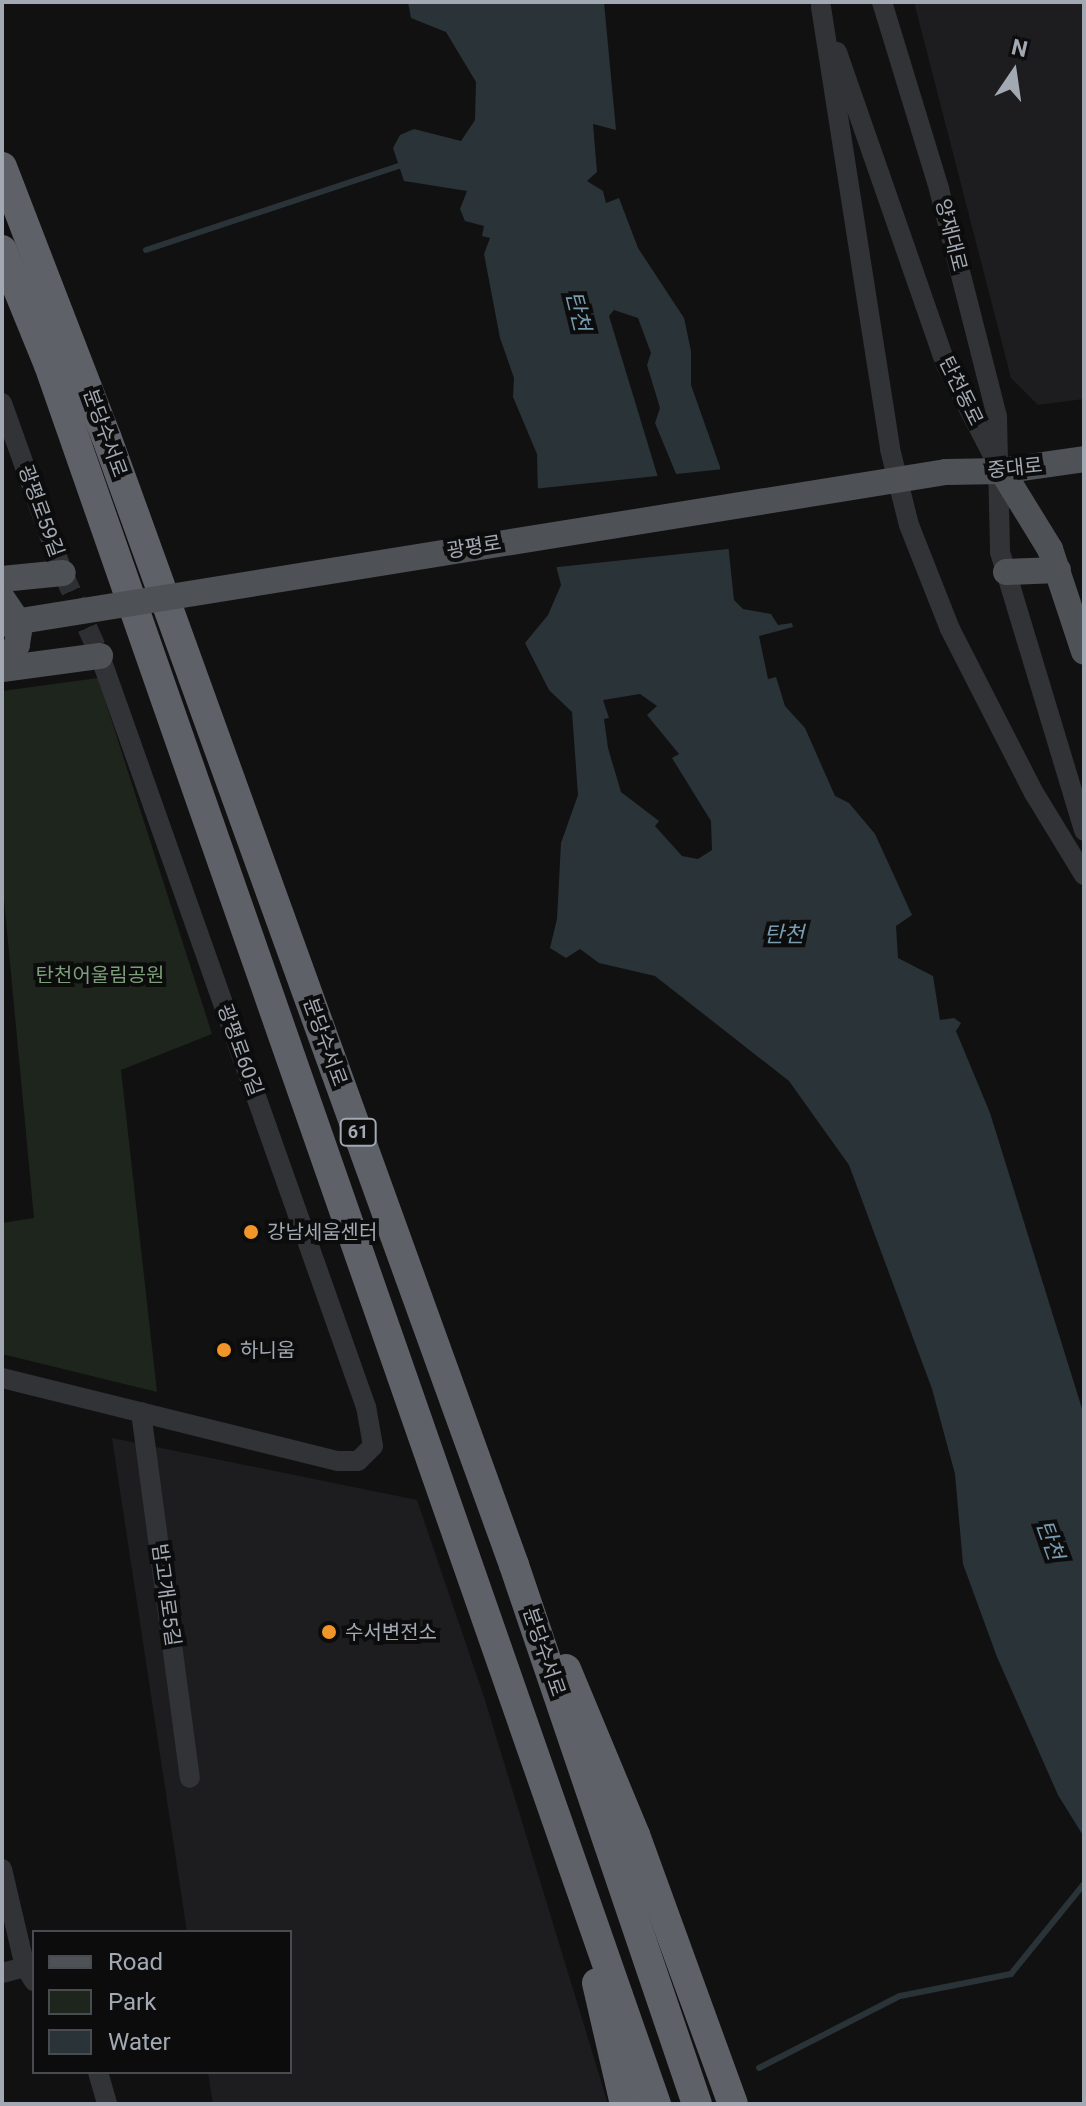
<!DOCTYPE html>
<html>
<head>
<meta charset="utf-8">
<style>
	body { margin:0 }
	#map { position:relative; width:1086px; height:2106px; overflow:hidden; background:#111112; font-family:Roboto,"Noto Sans KR",sans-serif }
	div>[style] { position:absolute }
	.built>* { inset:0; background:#1d1d1f }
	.green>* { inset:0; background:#1d251d }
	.water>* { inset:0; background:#293338 }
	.pier>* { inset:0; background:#111112; transform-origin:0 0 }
	.stream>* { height:6px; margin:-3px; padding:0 3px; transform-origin:3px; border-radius:3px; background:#293338 }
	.minor-tunnel>* { height:20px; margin-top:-10px; transform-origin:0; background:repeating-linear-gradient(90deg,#2e2f32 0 20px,transparent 0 30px) }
	.minor>* { height:20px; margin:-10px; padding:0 10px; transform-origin:10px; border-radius:10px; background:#323337 }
	.major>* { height:26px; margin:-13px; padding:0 13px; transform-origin:13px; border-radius:13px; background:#4e5156 }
	.highway>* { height:30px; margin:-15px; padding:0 15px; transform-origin:15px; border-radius:15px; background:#5e6268 }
	.major-bridge>* { height:26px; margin:-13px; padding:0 13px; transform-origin:13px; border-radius:13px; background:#4e5156 }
	.dots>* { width:22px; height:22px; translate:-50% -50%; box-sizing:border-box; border:4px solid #0c0c0d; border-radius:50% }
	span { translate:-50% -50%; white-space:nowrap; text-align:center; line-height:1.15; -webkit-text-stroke:8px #0c0c0d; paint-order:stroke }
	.shield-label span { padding:2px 6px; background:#0c0c0d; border:2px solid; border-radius:6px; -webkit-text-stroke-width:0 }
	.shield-label { font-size:18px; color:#a2a9b3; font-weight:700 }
	.street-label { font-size:20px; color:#a2a9b3 }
	.park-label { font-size:20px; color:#7b9f78 }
	.poi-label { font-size:20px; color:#a2a9b3 }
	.left { translate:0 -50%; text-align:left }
	.water-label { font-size:22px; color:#789caf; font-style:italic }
	.frame { position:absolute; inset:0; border:4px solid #a2a9b3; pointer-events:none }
	.legend { position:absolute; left:32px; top:1930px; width:260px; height:144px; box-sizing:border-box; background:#0c0c0d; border:2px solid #484b4f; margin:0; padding:10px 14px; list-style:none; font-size:24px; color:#a2a9b3 }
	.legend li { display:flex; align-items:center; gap:16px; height:40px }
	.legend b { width:40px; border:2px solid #484b4f }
	.north { position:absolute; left:974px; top:32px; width:80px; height:80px; -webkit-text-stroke:6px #0c0c0d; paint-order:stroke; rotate:13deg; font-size:22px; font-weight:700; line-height:32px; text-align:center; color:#a2a9b3 }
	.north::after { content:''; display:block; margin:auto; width:28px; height:36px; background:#a2a9b3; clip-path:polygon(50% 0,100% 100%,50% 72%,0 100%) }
</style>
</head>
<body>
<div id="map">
	<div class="built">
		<div style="clip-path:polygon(914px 2px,1084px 2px,1084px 399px,1038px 405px,1011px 378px)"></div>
		<div style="clip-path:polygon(112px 1438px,417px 1500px,484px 1697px,608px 2104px,213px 2104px,208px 2072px,290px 2072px,290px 1932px,187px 1932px)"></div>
	</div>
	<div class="green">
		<div style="clip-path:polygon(98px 678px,212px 1034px,121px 1070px,157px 1392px,2px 1354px,2px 1223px,34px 1218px,2px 878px,2px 691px)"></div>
	</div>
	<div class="water">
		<div style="clip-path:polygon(evenodd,408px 2px,604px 2px,616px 130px,593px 124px,597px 172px,587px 181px,603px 191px,606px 203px,619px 198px,638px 248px,684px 318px,691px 351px,691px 385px,720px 467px,734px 600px,743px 609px,771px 614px,778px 625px,792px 623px,793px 627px,759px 636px,768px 679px,776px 677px,785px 706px,805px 728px,835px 796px,849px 803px,875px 834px,912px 915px,896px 926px,898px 958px,933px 976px,940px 1020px,954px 1018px,961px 1023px,956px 1031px,990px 1113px,1084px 1415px,1084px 1837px,1058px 1795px,997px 1657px,963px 1564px,955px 1474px,932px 1389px,849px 1165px,789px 1081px,655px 976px,599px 963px,580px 949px,566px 958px,550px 948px,557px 919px,561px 843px,578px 795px,572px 712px,549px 690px,525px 643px,548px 615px,561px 585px,538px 495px,537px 454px,513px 397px,514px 378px,500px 338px,484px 254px,490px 238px,482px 236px,484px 226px,465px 221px,460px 209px,467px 191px,404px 181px,393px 148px,400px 135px,414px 129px,461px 141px,475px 120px,476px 82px,446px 32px,411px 18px,408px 2px,614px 310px,638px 318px,651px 353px,647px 365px,660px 408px,655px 423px,679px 481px,660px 484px,609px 316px,614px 310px,408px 2px,640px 694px,657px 706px,647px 715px,679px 754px,672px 758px,711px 821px,712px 850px,698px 859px,682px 856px,655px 826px,659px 821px,621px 792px,608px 748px,604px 719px,609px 718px,603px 700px,640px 694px)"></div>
	</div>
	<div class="pier">
		<div style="left:724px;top:469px;width:80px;height:192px;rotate:84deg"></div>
	</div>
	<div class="stream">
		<div style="left:146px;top:250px;width:267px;rotate:-18.4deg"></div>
		<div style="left:759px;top:2068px;width:158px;rotate:-27.1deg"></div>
		<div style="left:900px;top:1996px;width:113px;rotate:-11.2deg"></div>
		<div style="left:1011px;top:1974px;width:116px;rotate:-51deg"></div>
	</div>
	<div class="minor-tunnel">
		<div style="left:63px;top:573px;width:91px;rotate:66deg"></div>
	</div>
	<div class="minor">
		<div style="left:882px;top:2px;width:195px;rotate:73deg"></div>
		<div style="left:939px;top:189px;width:235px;rotate:75.7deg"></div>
		<div style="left:997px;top:417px;width:135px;rotate:88.7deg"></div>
		<div style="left:1000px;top:552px;width:291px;rotate:73.2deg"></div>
		<div style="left:821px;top:7px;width:447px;rotate:81.1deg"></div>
		<div style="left:890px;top:449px;width:78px;rotate:76deg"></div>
		<div style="left:909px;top:525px;width:112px;rotate:68.5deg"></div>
		<div style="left:950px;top:629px;width:184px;rotate:62.9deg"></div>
		<div style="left:1034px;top:793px;width:96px;rotate:58.6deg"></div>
		<div style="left:837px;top:52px;width:329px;rotate:70.8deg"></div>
		<div style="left:945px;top:363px;width:110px;rotate:62.5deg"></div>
		<div style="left:2px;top:403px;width:181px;rotate:70.3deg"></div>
		<div style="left:2px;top:1378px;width:346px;rotate:13.9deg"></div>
		<div style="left:338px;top:1461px;width:20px"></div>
		<div style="left:358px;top:1461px;width:21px;rotate:-45deg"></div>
		<div style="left:373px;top:1446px;width:40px;rotate:-100deg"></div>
		<div style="left:366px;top:1407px;width:797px;rotate:-109.5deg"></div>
		<div style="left:141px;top:1412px;width:369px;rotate:82.4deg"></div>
		<div style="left:2px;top:1869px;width:101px;rotate:76.8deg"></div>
		<div style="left:2px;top:1973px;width:24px;rotate:-15deg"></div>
		<div style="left:25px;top:1967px;width:17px;rotate:57deg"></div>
		<div style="left:98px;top:2072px;width:33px;rotate:74deg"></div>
	</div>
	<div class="major">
		<div style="left:1002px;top:471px;width:92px;rotate:58.4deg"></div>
		<div style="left:1050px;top:549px;width:108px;rotate:71.7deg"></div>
		<div style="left:946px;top:472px;width:56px;rotate:-1deg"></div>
		<div style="left:1002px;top:471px;width:83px;rotate:-8.3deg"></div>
		<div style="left:1006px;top:572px;width:52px;rotate:-2.2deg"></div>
		<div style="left:2px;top:579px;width:61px;rotate:-5.6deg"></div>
		<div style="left:2px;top:598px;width:32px;rotate:56deg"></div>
		<div style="left:20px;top:625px;width:20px;rotate:99deg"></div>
		<div style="left:17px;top:645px;width:23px;rotate:130deg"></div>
		<div style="left:2px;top:669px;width:99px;rotate:-7.6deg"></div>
	</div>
	<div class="highway">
		<div style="left:2px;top:167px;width:288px;rotate:68.9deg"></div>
		<div style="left:106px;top:436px;width:1200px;rotate:70.13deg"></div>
		<div style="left:514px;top:1565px;width:569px;rotate:71.25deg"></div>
		<div style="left:2px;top:250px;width:124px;rotate:67.8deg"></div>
		<div style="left:49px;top:365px;width:1842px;rotate:70.76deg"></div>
		<div style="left:566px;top:1669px;width:180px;rotate:67.4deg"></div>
		<div style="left:635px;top:1835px;width:286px;rotate:70deg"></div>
		<div style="left:597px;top:1983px;width:124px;rotate:77deg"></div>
	</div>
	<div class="major-bridge">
		<div style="left:2px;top:624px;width:956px;rotate:-9.15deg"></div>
	</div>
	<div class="dots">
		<div style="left:251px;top:1232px;background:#f29529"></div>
		<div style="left:224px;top:1350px;background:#f29529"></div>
		<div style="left:329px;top:1632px;background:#f29529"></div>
	</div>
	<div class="shield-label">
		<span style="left:358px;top:1132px">61</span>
	</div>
	<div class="street-label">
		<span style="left:951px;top:235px;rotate:76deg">양재대로</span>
		<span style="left:961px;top:391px;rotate:64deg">탄천동로</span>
		<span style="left:105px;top:433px;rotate:70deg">분당수서로</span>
		<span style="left:1015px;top:468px;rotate:-6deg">중대로</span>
		<span style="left:41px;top:511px;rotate:70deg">광평로59길</span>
		<span style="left:474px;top:547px;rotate:-9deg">광평로</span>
		<span style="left:325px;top:1042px;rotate:70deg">분당수서로</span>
		<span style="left:240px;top:1050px;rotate:70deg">광평로60길</span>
		<span style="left:166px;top:1595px;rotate:82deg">밤고개로5길</span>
		<span style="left:544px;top:1652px;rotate:71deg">분당수서로</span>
	</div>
	<div class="park-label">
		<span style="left:100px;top:975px">탄천어울림공원</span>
	</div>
	<div class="poi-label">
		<span class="left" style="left:267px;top:1232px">강남세움센터</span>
		<span class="left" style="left:240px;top:1350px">하니움</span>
		<span class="left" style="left:345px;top:1632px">수서변전소</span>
	</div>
	<div class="water-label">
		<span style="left:578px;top:311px;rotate:76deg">탄천</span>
		<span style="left:784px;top:935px">탄천</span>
		<span style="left:1050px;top:1540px;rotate:70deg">탄천</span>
	</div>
	<div class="frame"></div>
	<ul class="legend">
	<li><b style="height:10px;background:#4e5156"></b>Road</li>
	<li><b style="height:22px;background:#1d251d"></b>Park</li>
	<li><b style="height:22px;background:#293338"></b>Water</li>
	</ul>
	<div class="north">N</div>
</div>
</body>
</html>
